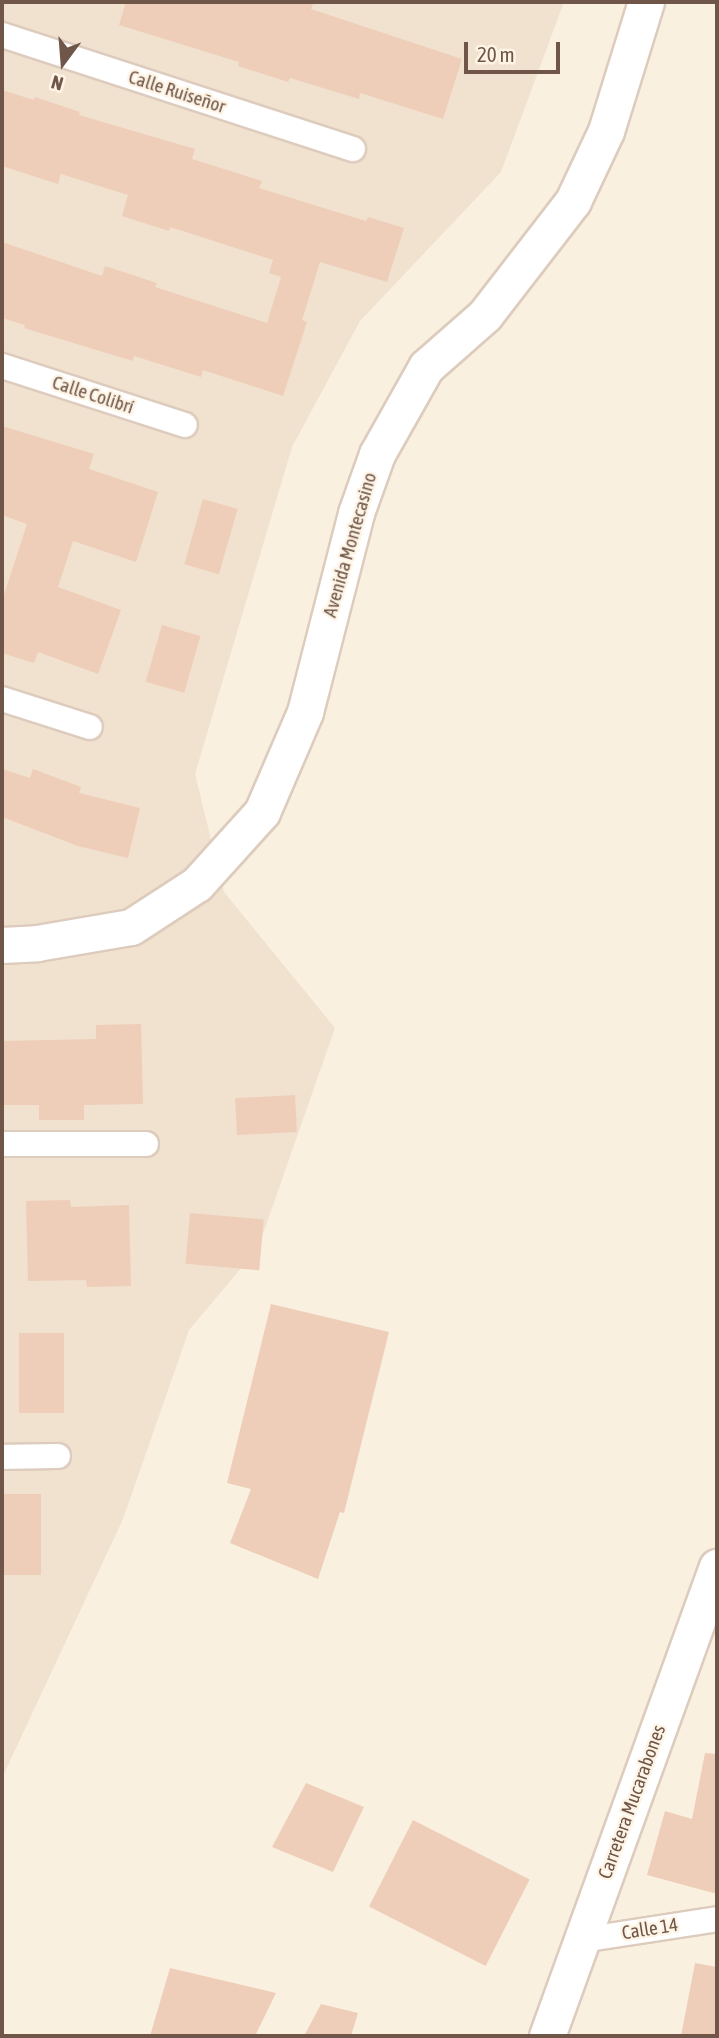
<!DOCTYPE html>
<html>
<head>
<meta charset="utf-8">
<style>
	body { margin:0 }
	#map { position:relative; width:719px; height:2038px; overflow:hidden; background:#faf0e0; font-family:"Asap Condensed",sans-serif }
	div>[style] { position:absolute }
	.residential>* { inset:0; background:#f1e1cf }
	.building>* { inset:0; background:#eeceb9; transform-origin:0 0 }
	.roads { filter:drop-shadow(2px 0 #ddccbd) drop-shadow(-2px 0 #ddccbd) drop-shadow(0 2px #ddccbd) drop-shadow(0 -2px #ddccbd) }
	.street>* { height:24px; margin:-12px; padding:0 12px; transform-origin:12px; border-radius:12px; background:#fff }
	.secondary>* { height:35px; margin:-17.5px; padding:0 17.5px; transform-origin:17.5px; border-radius:17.5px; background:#fff }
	span { translate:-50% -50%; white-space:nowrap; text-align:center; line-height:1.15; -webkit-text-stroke:5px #fef4e5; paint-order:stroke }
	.street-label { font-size:19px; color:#6f5649 }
	.frame { position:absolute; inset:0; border:4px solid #6f5649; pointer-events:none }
	.north { position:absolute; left:28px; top:28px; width:70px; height:70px; -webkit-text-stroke:5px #fef4e5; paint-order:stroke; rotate:196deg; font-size:19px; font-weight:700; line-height:28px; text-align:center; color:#6f5649 }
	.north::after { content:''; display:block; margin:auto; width:24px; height:32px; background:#6f5649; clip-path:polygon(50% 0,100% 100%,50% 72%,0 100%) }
	.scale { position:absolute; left:464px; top:42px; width:96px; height:32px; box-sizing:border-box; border:4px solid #6f5649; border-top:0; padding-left:9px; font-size:21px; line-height:24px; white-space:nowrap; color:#6f5649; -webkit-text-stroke:5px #fef4e5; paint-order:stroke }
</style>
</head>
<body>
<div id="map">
	<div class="residential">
		<div style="clip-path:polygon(2px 2px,564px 2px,501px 172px,360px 321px,292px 447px,195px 774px,224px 892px,335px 1028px,258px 1248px,189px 1330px,123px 1519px,2px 1778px)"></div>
	</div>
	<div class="building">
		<div style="clip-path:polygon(126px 2px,314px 2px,311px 9px,462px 59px,443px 119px,360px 93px,359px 99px,290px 78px,288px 82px,238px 66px,239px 62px,119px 25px)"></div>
		<div style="clip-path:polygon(2px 90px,34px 100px,35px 97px,80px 112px,79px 115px,195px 149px,192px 159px,262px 181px,259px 188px,366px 221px,368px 217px,404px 228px,387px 282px,320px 262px,302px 320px,307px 322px,283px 396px,203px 370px,201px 377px,134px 356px,133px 361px,24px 328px,25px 325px,2px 318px,2px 242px,102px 276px,105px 266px,157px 283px,155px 287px,267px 323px,281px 277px,269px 273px,273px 260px,170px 227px,169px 231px,122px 216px,128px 195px,61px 174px,58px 184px,2px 166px)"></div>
		<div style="clip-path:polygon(2px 426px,94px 454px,89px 469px,158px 492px,136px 562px,73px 541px,58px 587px,121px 610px,98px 674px,38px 652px,34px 663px,2px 653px,2px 601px,27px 524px,2px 515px)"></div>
		<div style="left:203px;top:499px;width:36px;height:68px;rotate:16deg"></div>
		<div style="left:162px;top:625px;width:40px;height:59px;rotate:16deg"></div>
		<div style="clip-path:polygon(2px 769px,30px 778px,33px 769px,81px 787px,79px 793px,140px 808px,128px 858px,78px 846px,2px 817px)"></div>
		<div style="clip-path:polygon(141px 1024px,143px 1104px,84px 1105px,84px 1120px,39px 1120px,39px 1105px,2px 1105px,2px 1041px,96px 1039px,96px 1025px)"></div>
		<div style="left:295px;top:1095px;width:37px;height:60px;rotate:87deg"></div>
		<div style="clip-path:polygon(70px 1200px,71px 1207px,129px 1205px,131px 1286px,87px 1287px,86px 1280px,28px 1281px,26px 1201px)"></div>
		<div style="left:190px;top:1213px;width:74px;height:51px;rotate:5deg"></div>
		<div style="clip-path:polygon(271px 1304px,389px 1332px,344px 1513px,340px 1512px,318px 1579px,230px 1543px,251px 1489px,227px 1483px)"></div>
		<div style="left:19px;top:1333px;width:45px;height:80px"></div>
		<div style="left:2px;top:1494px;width:39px;height:81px"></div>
		<div style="clip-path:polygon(705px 1753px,717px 1754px,717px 1894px,647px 1875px,665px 1811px,692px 1819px)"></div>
		<div style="clip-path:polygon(306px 1783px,364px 1807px,333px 1872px,272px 1847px)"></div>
		<div style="left:413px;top:1820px;width:131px;height:97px;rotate:27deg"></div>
		<div style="clip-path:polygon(695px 1963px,717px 1967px,717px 2036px,681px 2036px)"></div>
		<div style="clip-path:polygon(170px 1968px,276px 1993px,255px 2036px,150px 2036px)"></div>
		<div style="clip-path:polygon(321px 2004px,358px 2013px,351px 2036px,304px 2036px)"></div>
	</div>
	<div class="roads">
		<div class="street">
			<div style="left:2px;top:35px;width:369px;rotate:18deg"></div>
			<div style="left:2px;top:366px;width:192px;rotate:17.9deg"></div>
			<div style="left:2px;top:699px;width:92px;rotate:17.7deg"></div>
			<div style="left:2px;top:1144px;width:144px"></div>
			<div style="left:2px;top:1457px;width:56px;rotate:-1deg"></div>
			<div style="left:582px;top:1940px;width:137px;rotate:-8.8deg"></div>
		</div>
		<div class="secondary">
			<div style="left:2px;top:945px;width:35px;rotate:-3deg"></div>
			<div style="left:37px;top:943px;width:95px;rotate:-9.7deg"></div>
			<div style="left:131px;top:927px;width:79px;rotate:-33.1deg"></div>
			<div style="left:197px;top:884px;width:97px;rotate:-47.9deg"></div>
			<div style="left:262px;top:812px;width:109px;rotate:-66.7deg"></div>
			<div style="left:305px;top:712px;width:205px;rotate:-75.6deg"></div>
			<div style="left:356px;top:513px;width:63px;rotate:-70.4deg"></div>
			<div style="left:377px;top:454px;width:100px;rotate:-60.6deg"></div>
			<div style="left:426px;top:367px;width:79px;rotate:-41.4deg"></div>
			<div style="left:485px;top:315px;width:144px;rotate:-52.3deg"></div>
			<div style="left:573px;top:201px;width:77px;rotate:-64.8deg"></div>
			<div style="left:606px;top:131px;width:135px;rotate:-72.8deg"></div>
			<div style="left:547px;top:2036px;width:499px;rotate:-70.1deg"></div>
		</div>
	</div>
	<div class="street-label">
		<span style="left:177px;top:92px;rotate:18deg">Calle Ruiseñor</span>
		<span style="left:93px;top:395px;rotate:18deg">Calle Colibrí</span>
		<span style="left:350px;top:545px;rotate:-74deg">Avenida Montecasino</span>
		<span style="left:632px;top:1802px;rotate:-70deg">Carretera Mucarabones</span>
		<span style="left:650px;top:1929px;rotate:-9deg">Calle 14</span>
	</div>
	<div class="frame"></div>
	<div class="north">N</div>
	<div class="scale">20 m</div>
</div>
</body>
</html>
